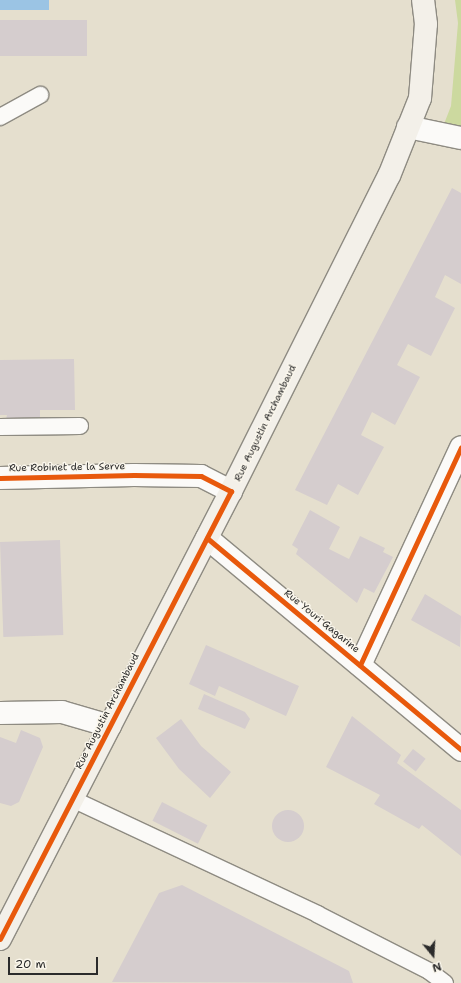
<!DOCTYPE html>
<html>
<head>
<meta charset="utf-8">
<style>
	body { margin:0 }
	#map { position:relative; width:461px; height:983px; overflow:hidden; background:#e5dfce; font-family:"Shantell Sans",sans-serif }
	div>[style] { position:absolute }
	.green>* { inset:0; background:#ccd99f }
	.water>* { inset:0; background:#9bc4e4; transform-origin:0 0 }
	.building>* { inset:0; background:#d5cdce; transform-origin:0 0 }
	.round { border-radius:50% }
	.roads { filter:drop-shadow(1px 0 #8e8b82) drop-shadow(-1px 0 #8e8b82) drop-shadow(0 1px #8e8b82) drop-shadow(0 -1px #8e8b82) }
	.service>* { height:16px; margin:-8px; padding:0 8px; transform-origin:8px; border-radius:8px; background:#fbfaf8 }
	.minor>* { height:22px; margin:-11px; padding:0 11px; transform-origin:11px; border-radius:11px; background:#fbfaf8 }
	.tertiary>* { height:22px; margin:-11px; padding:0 11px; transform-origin:11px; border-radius:11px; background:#fbfaf8 }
	.secondary>* { height:22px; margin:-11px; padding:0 11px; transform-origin:11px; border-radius:11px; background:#f3f0e9 }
	.cycleway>* { height:5px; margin:-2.5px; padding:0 2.5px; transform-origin:2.5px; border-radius:2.5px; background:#e8590c }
	span { translate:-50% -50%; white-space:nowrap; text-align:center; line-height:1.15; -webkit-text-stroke:3px #fbf7ec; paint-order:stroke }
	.street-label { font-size:10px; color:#2b2b2b }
	.north { position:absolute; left:413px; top:935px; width:40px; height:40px; -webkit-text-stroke:3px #fbf7ec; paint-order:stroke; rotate:162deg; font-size:11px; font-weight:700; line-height:16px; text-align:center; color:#2b2b2b }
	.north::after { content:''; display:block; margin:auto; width:14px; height:18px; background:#2b2b2b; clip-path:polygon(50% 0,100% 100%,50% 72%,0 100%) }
	.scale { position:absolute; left:8px; top:957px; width:90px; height:18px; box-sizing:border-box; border:2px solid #2b2b2b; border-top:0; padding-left:5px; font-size:12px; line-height:14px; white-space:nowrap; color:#2b2b2b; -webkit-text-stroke:3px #fbf7ec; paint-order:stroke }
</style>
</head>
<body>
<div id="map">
	<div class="green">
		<div style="clip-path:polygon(455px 0,461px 0,461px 127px,444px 124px,451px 106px,458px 23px)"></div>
	</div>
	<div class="water">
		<div style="left:0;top:0;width:49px;height:10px"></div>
	</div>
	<div class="building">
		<div style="left:0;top:20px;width:87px;height:36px"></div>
		<div style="clip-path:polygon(452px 188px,461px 193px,461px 284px,445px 275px,435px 297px,455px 308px,431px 356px,408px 344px,397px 365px,420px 377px,395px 425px,372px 412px,361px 435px,384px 447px,358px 495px,338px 484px,327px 505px,295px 490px)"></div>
		<div style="clip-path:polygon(74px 359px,75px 410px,40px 410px,40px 418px,6px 419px,7px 415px,0 415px,0 360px)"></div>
		<div style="clip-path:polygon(310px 510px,340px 527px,329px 549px,349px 559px,360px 536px,385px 548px,383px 552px,393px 557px,374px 593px,364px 588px,357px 603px,296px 554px,298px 549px,292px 545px)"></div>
		<div style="left:60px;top:540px;width:95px;height:60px;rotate:88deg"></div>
		<div style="clip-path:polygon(425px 594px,461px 616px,460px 647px,411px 620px)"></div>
		<div style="clip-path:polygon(206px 645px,299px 686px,286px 716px,219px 686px,215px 696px,189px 684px)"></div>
		<div style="clip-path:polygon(204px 694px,245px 712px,250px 719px,245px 729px,198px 709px)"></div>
		<div style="clip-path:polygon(352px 716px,401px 755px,397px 763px,461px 810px,461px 856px,422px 825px,419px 829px,374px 804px,380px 795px,326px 767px)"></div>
		<div style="clip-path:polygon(181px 719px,201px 746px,231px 772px,210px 798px,179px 769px,156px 738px)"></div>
		<div style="clip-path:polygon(21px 730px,40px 738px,43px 747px,19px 802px,11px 806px,0 803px,0 737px,16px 743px)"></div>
		<div style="left:413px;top:749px;width:16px;height:16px;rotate:38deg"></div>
		<div style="left:162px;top:802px;width:51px;height:21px;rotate:27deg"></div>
		<div class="round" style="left:272px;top:810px;width:32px;height:32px"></div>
		<div style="clip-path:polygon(182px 885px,349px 971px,353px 983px,112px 982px,159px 893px)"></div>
	</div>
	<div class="roads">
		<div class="service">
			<div style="left:0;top:117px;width:46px;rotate:-28.8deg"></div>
			<div style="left:0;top:427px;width:80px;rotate:-0.7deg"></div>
			<div style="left:72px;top:799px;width:271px;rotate:25.1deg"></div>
			<div style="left:317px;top:914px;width:126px;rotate:27deg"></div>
			<div style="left:429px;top:971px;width:20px;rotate:37deg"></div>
		</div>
		<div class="minor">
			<div style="left:408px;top:127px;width:54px;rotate:11.7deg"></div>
			<div style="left:0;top:478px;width:134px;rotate:-1.3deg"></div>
			<div style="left:134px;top:475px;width:67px;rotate:0.9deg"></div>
			<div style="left:201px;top:476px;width:34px;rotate:27deg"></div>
			<div style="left:360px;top:665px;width:240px;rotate:-65.1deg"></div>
			<div style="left:0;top:713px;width:62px;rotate:-0.9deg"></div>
			<div style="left:62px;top:712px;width:50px;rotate:16.3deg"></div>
		</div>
		<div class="tertiary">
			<div style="left:207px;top:538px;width:331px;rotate:39.8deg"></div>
		</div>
		<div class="secondary">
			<div style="left:0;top:939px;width:504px;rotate:-62.72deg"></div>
			<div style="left:231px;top:491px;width:352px;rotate:-63.4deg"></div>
			<div style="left:389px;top:176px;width:84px;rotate:-68.3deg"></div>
			<div style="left:420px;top:98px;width:74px;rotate:-85.4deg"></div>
			<div style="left:426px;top:24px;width:24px;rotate:-97deg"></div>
		</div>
	</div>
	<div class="cycleway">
		<div style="left:0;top:478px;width:134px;rotate:-1.3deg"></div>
		<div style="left:134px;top:475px;width:67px;rotate:0.9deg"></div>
		<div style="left:201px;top:476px;width:34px;rotate:27deg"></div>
		<div style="left:231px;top:491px;width:504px;rotate:117.28deg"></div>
		<div style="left:207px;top:538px;width:331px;rotate:39.8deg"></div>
		<div style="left:360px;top:665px;width:240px;rotate:-65.1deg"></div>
	</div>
	<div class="street-label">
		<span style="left:265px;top:423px;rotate:-64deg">Rue Augustin Archambaud</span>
		<span style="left:67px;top:467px;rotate:-1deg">Rue Robinet de la Serve</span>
		<span style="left:322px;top:621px;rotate:39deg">Rue Youri Gagarine</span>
		<span style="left:107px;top:711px;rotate:-63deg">Rue Augustin Archambaud</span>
	</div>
	<div class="north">N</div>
	<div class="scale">20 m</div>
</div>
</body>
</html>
